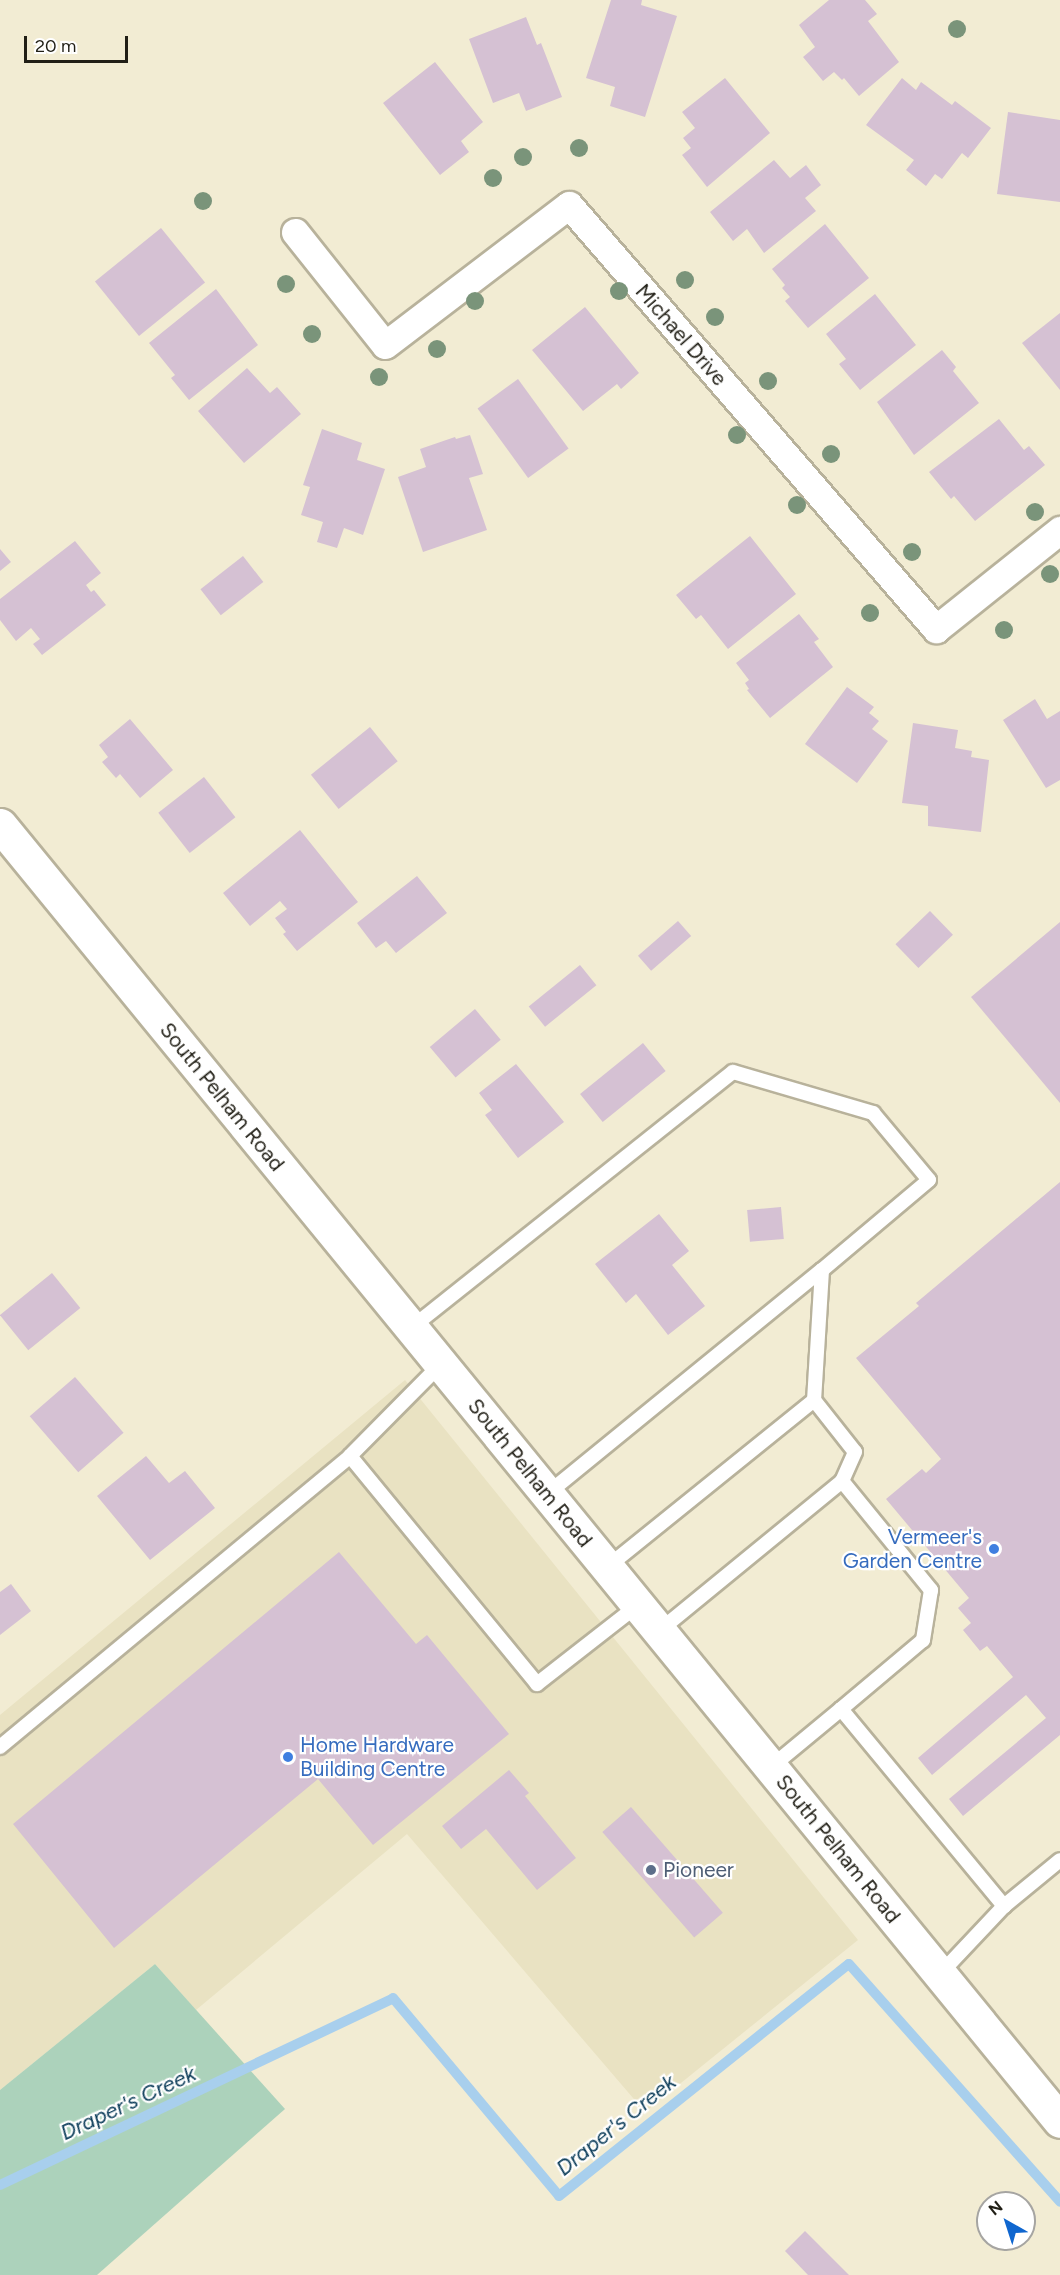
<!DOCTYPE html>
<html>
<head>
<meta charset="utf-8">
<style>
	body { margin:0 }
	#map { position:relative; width:1060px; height:2275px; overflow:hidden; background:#f2ecd3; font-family:Figtree,sans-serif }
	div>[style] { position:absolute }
	.built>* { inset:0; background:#e9e2c2 }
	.green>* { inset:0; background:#acd2bb }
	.stream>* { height:10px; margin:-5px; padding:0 5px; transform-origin:5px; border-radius:5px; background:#a8cfed }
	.building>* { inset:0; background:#d5c1d3; transform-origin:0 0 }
	.roads { filter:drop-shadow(2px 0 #b8b29b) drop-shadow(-2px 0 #b8b29b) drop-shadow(0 2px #b8b29b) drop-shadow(0 -2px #b8b29b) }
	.service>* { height:14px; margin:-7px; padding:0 7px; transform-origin:7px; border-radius:7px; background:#fff }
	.minor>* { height:27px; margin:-13.5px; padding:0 13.5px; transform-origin:13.5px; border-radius:13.5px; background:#fff }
	.secondary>* { height:33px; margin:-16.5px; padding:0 16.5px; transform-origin:16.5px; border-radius:16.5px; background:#fff }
	.trees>* { width:18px; height:18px; margin:-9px; border-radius:50%; background:#7a947a }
	.dots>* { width:16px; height:16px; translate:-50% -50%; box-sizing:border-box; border:3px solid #fff; border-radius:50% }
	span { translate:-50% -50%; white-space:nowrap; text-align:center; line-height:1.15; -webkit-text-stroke:4.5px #fff; paint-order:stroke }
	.street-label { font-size:21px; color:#211f16 }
	.shop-label { font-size:21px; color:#366cbe }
	.right { translate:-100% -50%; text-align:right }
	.left { translate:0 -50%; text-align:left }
	.service-label { font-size:21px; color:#4e5e75 }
	.water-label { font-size:22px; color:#0b3c59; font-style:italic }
	.north { position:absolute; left:976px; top:2191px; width:60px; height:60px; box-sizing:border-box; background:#fff; border:2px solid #a6a5a2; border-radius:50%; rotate:321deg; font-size:16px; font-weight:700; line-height:24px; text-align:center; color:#211f16 }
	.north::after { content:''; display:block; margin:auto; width:21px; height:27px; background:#0f66cf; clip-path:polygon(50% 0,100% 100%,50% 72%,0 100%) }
	.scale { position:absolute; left:24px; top:36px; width:104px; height:27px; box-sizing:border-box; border:3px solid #211f16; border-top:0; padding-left:8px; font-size:18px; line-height:21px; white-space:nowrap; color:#211f16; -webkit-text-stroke:4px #fff; paint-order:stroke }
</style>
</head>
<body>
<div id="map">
	<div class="built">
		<div style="clip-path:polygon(405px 1380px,858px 1940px,645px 2112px,407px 1834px,196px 2010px,155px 1964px,0 2090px,0 1715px)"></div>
	</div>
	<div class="green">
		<div style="clip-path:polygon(155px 1964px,285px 2109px,97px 2275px,0 2275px,0 2090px)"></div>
	</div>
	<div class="stream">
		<div style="left:0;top:2185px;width:435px;rotate:-25.4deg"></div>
		<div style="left:393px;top:1998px;width:258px;rotate:50deg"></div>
		<div style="left:559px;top:2196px;width:371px;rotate:-38.7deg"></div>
		<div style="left:849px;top:1964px;width:318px;rotate:48.4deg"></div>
	</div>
	<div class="building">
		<div style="clip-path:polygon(611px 0,642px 0,641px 5px,677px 16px,645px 117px,610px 106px,615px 87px,586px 78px)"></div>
		<div style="clip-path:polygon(829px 0,865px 0,877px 14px,868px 21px,899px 62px,859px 96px,844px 78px,842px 80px,834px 72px,823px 81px,803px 57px,815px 47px,799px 25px)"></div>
		<div style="clip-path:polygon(526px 17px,537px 45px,541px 43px,562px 97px,526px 111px,519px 93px,493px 103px,469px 39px)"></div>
		<div style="clip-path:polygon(435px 62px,483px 122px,461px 141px,469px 152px,440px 175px,383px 103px)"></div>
		<div style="clip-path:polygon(725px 78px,770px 133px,707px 187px,682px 155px,691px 148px,683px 138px,695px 128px,682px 112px)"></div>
		<div style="clip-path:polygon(902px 78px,916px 90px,921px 82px,952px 105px,955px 101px,991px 128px,968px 158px,962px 153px,942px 179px,935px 174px,926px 186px,906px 170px,914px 160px,866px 125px)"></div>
		<div style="clip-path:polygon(1008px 112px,1060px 120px,1060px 202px,997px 194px)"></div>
		<div style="clip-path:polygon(774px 160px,790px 178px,806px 165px,821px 185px,805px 198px,816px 211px,764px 253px,747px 229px,733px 241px,710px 212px)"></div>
		<div style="clip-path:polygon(825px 224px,869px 278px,808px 328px,785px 301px,790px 297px,782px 288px,785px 285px,772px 269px)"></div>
		<div style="left:161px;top:228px;width:70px;height:85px;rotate:51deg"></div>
		<div style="clip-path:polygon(216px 289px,258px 345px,189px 400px,171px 378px,175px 375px,149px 343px)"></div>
		<div style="clip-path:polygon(875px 294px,916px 345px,860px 390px,839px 364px,846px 359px,826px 334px)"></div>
		<div style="clip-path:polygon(585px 307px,639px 373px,621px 389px,617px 384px,583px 411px,532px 350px)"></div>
		<div style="clip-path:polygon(1060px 313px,1060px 390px,1022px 343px)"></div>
		<div style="clip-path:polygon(942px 350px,956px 367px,953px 371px,979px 403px,914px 455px,877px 402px)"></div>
		<div style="clip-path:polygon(247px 368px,270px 393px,277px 387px,301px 414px,244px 463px,198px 411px)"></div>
		<div style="left:518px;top:379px;width:86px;height:50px;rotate:54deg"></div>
		<div style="clip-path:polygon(999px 419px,1024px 450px,1029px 446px,1045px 465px,975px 521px,954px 496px,951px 499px,929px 472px)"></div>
		<div style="clip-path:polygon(322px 429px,362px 443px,357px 460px,385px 469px,363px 535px,344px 528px,337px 548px,317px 542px,323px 522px,301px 515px,310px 487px,303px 485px)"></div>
		<div style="clip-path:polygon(470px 435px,483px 474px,469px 478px,487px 530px,423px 552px,398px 477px,426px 467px,420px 449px,455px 437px,456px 439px)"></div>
		<div style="clip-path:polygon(750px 536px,796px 594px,728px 649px,701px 615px,696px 619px,676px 595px)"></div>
		<div style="clip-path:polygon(75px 541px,101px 573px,86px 585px,91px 592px,94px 590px,106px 605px,42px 655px,33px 644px,40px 639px,31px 628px,16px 641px,0 620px,0 599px)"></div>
		<div style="clip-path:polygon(0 549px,11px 562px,0 571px)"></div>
		<div style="left:243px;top:556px;width:33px;height:54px;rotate:52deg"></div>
		<div style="clip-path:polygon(799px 614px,819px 639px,814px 642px,833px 667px,770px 718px,747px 690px,749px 689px,745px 683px,749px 680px,736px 663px)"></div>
		<div style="clip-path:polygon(847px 687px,874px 707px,869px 713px,879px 721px,872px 729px,888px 741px,857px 783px,805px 744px)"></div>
		<div style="clip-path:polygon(1035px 699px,1047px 719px,1060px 711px,1060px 780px,1046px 788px,1003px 720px)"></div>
		<div style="clip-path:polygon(130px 719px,173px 770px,140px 798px,120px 774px,116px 778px,102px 762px,108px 757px,99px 745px)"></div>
		<div style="clip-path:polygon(913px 723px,958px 730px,955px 748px,972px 751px,971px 757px,989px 760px,981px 832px,928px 826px,928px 806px,902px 803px)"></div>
		<div style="left:370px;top:727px;width:44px;height:76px;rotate:51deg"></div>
		<div style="left:204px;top:777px;width:51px;height:58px;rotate:52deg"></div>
		<div style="clip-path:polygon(300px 830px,358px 902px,297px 951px,283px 934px,286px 932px,275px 918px,287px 909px,280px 901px,250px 926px,223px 893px)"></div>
		<div style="clip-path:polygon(417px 876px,447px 913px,396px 953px,386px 941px,376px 948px,357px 923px)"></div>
		<div style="left:930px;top:911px;width:33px;height:48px;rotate:46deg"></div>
		<div style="left:678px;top:921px;width:20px;height:53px;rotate:49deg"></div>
		<div style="clip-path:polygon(1060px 922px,1060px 1103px,971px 997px)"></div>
		<div style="left:580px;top:965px;width:26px;height:66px;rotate:51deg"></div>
		<div style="left:475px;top:1009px;width:40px;height:59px;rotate:50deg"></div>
		<div style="left:643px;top:1043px;width:36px;height:81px;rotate:51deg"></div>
		<div style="clip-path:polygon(516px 1064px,564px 1122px,518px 1158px,485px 1115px,492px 1110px,479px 1093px)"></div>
		<div style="clip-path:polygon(1060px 1182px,1060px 1735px,963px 1816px,949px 1799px,1046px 1718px,1026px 1695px,932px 1775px,918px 1758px,1013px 1677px,987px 1646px,980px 1651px,963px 1630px,971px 1623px,958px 1608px,969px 1598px,886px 1499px,922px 1469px,926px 1473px,941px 1459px,856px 1358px,919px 1306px,916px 1303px)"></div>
		<div style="left:781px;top:1207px;width:32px;height:34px;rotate:85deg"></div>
		<div style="clip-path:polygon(659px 1214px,689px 1251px,672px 1265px,705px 1306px,668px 1335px,636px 1294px,626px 1303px,595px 1264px)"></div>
		<div style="left:52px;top:1273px;width:45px;height:67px;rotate:51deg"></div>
		<div style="left:75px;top:1377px;width:74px;height:60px;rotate:49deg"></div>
		<div style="clip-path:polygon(146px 1456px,169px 1483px,185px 1471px,215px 1508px,150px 1560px,97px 1496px)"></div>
		<div style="clip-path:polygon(339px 1552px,416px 1644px,427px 1635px,509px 1734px,373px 1845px,318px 1779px,114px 1948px,13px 1824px)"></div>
		<div style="clip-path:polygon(11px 1584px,31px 1611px,0 1635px,0 1592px)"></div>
		<div style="clip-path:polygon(509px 1770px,529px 1793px,525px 1796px,576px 1858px,537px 1890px,486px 1829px,461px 1849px,442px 1826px)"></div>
		<div style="left:631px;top:1807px;width:140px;height:38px;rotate:49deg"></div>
		<div style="clip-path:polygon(805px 2231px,849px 2275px,808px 2275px,785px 2251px)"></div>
	</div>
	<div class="roads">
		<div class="service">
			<div style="left:411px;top:1328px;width:411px;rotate:-38.5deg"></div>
			<div style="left:733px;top:1072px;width:146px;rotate:16.3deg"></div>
			<div style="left:873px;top:1113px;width:87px;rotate:50.1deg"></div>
			<div style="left:929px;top:1180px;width:140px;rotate:139.9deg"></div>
			<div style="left:441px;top:1364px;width:129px;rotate:134.7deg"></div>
			<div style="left:350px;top:1456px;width:295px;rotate:50.6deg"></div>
			<div style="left:537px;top:1684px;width:127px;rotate:-38deg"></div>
			<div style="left:547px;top:1494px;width:355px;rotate:-39.2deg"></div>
			<div style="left:822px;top:1270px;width:130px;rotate:93.5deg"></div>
			<div style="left:606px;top:1568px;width:267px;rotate:-38.9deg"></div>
			<div style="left:814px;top:1400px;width:66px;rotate:51.7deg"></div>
			<div style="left:855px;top:1452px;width:32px;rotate:114deg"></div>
			<div style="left:659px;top:1631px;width:237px;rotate:-39.3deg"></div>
			<div style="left:842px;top:1481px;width:141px;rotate:50.8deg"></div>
			<div style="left:931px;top:1590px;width:51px;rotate:99.1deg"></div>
			<div style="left:923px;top:1640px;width:107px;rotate:139.9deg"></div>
			<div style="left:0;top:1747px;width:455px;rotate:-39.7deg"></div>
			<div style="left:771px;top:1767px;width:91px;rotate:-39.6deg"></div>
			<div style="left:841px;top:1709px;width:256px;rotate:50.4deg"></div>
			<div style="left:940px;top:1974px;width:93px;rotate:-46.7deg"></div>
			<div style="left:1004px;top:1906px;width:72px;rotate:-39.4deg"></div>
		</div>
		<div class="minor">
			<div style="left:295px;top:232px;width:144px;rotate:51.5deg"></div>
			<div style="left:385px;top:345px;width:231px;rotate:-37.3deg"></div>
			<div style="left:569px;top:205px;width:561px;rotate:49.12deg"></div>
			<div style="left:936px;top:629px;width:159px;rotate:-38.6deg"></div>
		</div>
		<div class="secondary">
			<div style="left:0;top:825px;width:1674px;rotate:50.72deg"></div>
		</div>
	</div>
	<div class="trees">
		<div style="left:957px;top:29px"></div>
		<div style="left:579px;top:148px"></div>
		<div style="left:523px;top:157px"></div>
		<div style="left:493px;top:178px"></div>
		<div style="left:203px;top:201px"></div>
		<div style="left:685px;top:280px"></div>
		<div style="left:286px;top:284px"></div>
		<div style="left:619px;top:291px"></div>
		<div style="left:475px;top:301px"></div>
		<div style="left:715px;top:317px"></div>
		<div style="left:312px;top:334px"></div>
		<div style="left:437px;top:349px"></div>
		<div style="left:379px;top:377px"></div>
		<div style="left:768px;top:381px"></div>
		<div style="left:737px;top:435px"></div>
		<div style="left:831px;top:454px"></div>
		<div style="left:797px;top:505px"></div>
		<div style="left:1035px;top:512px"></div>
		<div style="left:912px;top:552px"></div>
		<div style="left:1050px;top:574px"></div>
		<div style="left:870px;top:613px"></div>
		<div style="left:1004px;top:630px"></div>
	</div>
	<div class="dots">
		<div style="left:994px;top:1549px;background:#3f7fe0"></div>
		<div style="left:288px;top:1757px;background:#3f7fe0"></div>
		<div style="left:651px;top:1870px;background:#5c6f8a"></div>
	</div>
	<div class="street-label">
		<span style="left:681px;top:335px;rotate:49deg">Michael Drive</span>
		<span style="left:222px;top:1097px;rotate:51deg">South Pelham Road</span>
		<span style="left:530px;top:1473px;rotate:51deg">South Pelham Road</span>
		<span style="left:838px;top:1849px;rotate:51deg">South Pelham Road</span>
	</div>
	<div class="shop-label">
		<span class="right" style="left:982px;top:1549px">Vermeer's<br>Garden Centre</span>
		<span class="left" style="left:300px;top:1757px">Home Hardware<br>Building Centre</span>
	</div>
	<div class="service-label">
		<span class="left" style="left:663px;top:1870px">Pioneer</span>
	</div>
	<div class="water-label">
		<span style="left:128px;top:2103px;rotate:-25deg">Draper's Creek</span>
		<span style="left:616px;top:2125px;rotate:-39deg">Draper's Creek</span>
	</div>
	<div class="north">N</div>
	<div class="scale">20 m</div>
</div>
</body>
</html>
